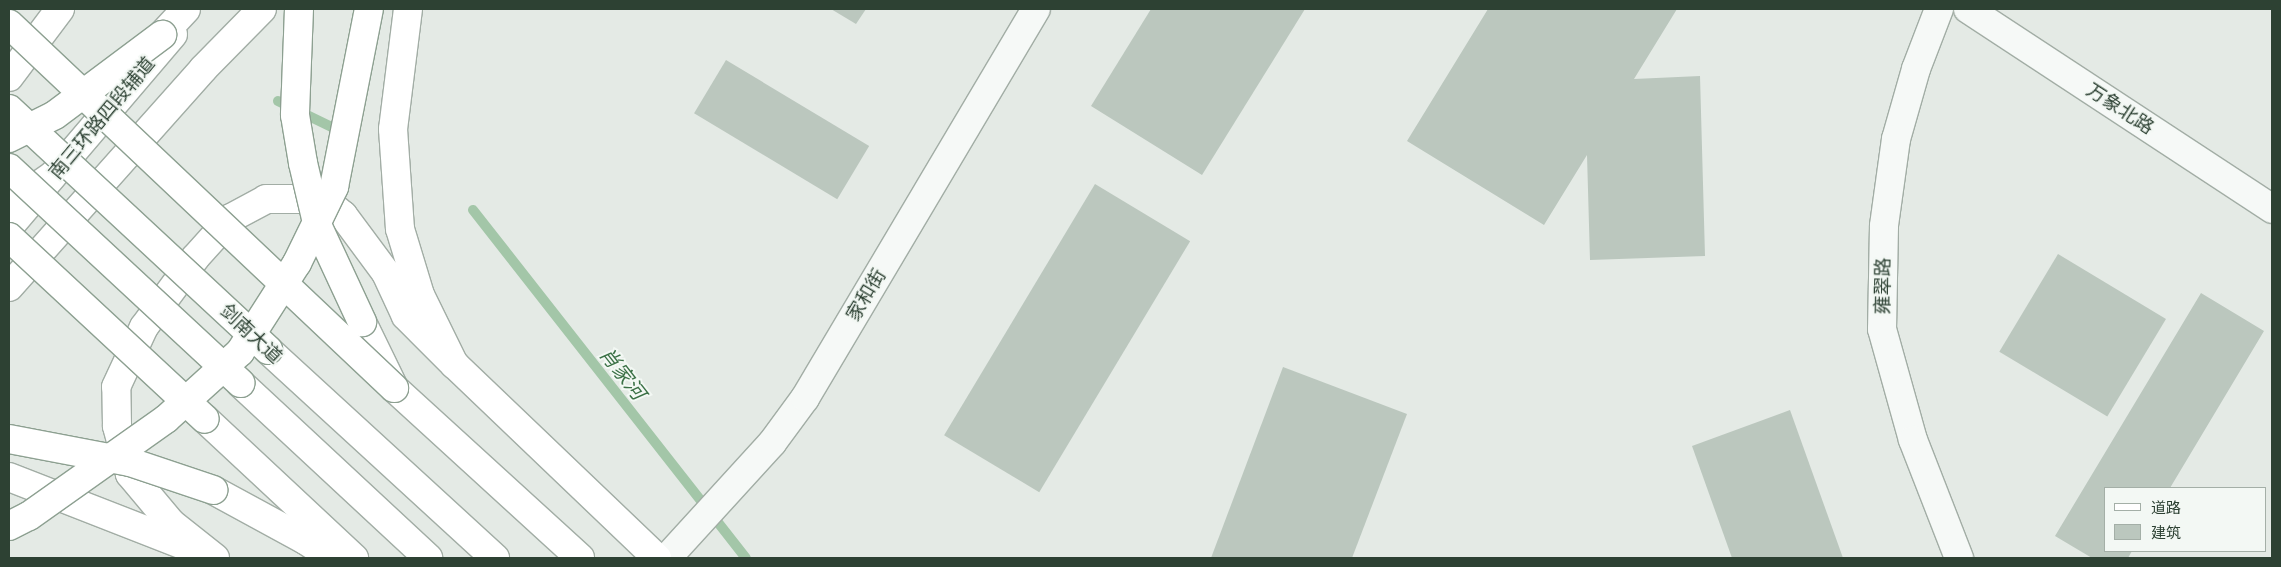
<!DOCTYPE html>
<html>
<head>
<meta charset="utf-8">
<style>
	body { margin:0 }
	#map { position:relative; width:2281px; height:567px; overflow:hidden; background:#e4eae5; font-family:Mulish,"Noto Sans SC",sans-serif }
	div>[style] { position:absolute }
	.stream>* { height:10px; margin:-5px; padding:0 5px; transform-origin:5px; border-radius:5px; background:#a3c6a8 }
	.building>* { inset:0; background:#bbc7be; transform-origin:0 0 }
	.roads { filter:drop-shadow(1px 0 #a2ada5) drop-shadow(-1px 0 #a2ada5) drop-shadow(0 1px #a2ada5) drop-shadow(0 -1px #a2ada5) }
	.minor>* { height:28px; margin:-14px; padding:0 14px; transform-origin:14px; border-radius:14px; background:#f6f9f7 }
	.major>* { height:28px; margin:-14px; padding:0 14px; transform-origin:14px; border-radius:14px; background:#fff }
	.highway>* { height:28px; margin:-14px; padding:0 14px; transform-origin:14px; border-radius:14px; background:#fff }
	.bridges { filter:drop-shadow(1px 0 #8da091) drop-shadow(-1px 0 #8da091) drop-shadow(0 1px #8da091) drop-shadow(0 -1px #8da091) }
	.highway-bridge>* { height:28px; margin:-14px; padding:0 14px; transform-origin:14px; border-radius:14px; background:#fff }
	span { translate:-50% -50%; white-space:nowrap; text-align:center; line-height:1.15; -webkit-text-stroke:4px #f3f8f4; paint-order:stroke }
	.street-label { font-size:19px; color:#2d4133 }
	.water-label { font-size:20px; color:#3b7146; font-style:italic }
	.frame { position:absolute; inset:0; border:10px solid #2d4133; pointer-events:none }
	.legend { position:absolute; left:2104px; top:487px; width:162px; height:65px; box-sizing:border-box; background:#f3f8f4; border:1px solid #a4afa7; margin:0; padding:6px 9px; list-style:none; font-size:15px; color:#2d4133 }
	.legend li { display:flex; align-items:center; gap:10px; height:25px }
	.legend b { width:25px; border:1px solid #a4afa7 }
</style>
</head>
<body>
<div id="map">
	<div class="stream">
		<div style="left:278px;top:101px;width:71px;rotate:25.8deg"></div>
		<div style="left:473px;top:210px;width:442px;rotate:51.9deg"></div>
	</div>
	<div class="building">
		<div style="clip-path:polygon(831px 9px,866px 9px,856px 24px)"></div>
		<div style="clip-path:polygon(1151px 9px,1305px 9px,1202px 175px,1091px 106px)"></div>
		<div style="clip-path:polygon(1488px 9px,1677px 9px,1634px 79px,1700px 76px,1705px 256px,1590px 260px,1587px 155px,1544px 225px,1407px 141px)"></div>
		<div style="left:726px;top:60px;width:167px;height:62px;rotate:31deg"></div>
		<div style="left:1095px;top:184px;width:111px;height:293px;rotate:31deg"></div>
		<div style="left:2058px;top:254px;width:126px;height:114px;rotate:31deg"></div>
		<div style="clip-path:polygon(2201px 293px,2264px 331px,2170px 488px,2105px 488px,2105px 551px,2132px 551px,2128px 558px,2092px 558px,2055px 536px)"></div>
		<div style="clip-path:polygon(1283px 367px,1407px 414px,1352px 558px,1211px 558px)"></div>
		<div style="clip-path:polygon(1790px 410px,1843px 558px,1732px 558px,1692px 446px)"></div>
	</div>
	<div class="roads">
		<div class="minor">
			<div style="left:1939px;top:9px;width:64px;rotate:111deg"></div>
			<div style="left:1916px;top:69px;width:73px;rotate:105.9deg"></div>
			<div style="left:1896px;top:139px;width:88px;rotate:97.9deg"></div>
			<div style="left:1884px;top:226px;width:103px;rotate:91.1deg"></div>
			<div style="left:1882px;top:329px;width:115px;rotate:74.4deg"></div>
			<div style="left:1913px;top:440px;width:127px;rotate:68.7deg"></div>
			<div style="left:1968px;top:9px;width:364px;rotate:33.3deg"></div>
			<div style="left:667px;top:558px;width:156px;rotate:-47.6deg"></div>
			<div style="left:772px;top:443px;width:56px;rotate:-53.7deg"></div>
			<div style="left:805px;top:398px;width:452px;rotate:-59.3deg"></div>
		</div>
		<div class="major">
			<div style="left:9px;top:227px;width:253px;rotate:-49.6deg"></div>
			<div style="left:9px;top:287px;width:292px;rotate:-48.3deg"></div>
			<div style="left:203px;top:69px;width:84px;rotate:-45.5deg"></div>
		</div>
		<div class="highway">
			<div style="left:408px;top:9px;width:121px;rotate:97.1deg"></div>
			<div style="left:393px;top:129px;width:100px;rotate:86deg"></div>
			<div style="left:400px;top:229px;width:69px;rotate:73.1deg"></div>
			<div style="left:420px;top:295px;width:77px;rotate:63.8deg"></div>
			<div style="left:454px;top:364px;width:281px;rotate:43.7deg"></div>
			<div style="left:162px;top:35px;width:35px;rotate:-47deg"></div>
			<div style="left:9px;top:77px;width:85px;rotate:-53.1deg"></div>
			<div style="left:9px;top:206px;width:52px;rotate:-34.9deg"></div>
			<div style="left:362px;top:322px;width:73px;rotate:64.1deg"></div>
			<div style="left:394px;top:388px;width:252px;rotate:42.4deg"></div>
			<div style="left:268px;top:350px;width:308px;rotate:42.5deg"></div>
			<div style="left:240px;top:383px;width:257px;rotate:42.9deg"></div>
			<div style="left:205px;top:419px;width:204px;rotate:43deg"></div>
			<div style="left:9px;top:477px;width:193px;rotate:21.3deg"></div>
			<div style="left:213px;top:490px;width:105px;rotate:28.5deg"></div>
			<div style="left:305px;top:540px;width:33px;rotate:33deg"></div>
			<div style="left:215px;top:558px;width:56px;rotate:-141.5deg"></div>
			<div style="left:171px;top:523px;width:64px;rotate:-129.9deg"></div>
			<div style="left:130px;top:474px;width:50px;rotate:-105.2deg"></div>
			<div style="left:117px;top:426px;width:39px;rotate:-91deg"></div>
			<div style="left:116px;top:387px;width:66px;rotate:-65deg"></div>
			<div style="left:144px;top:327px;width:86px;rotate:-53.5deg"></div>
			<div style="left:195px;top:258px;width:54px;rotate:-48deg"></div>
			<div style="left:231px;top:218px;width:40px;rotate:-28deg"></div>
			<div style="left:266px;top:199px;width:57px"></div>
			<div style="left:323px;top:199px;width:26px;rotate:39deg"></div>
			<div style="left:343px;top:215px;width:72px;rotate:53.4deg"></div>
			<div style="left:386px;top:273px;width:47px;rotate:65.1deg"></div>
			<div style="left:406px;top:316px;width:68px;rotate:45deg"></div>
		</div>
	</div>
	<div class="bridges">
		<div class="highway-bridge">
			<div style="left:299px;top:9px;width:106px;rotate:92.2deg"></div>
			<div style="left:295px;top:115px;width:49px;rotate:80.5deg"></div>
			<div style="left:303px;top:163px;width:66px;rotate:76.8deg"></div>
			<div style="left:318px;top:227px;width:105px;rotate:65.1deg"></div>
			<div style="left:9px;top:24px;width:530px;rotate:43.39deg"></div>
			<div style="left:9px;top:109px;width:354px;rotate:42.9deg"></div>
			<div style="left:9px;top:138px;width:51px;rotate:-26.6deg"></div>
			<div style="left:55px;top:115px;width:134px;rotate:-36.8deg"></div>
			<div style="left:9px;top:168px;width:316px;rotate:42.9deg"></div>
			<div style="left:9px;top:237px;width:267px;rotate:42.9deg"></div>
			<div style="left:9px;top:439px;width:123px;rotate:10.8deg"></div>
			<div style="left:130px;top:462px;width:88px;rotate:18.6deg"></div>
			<div style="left:9px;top:526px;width:22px;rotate:-27deg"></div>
			<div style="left:29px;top:516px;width:168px;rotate:-35.3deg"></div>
			<div style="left:166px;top:419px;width:100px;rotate:-42.2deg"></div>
			<div style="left:240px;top:352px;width:106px;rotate:-57.4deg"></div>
			<div style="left:297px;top:263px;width:85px;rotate:-64deg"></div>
			<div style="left:334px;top:187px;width:181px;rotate:-78.9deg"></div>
		</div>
	</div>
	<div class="street-label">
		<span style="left:2120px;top:109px;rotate:33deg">万象北路</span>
		<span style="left:102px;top:118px;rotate:-50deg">南三环路四段辅道</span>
		<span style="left:1883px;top:286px;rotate:-89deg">雍翠路</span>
		<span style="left:866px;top:295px;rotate:-59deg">家和街</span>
		<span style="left:251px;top:334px;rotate:43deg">剑南大道</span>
	</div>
	<div class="water-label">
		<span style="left:623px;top:373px;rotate:52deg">肖家河</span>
	</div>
	<div class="frame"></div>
	<ul class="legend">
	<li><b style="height:6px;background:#fff"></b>道路</li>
	<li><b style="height:14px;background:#bbc7be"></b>建筑</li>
	</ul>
</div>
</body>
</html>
